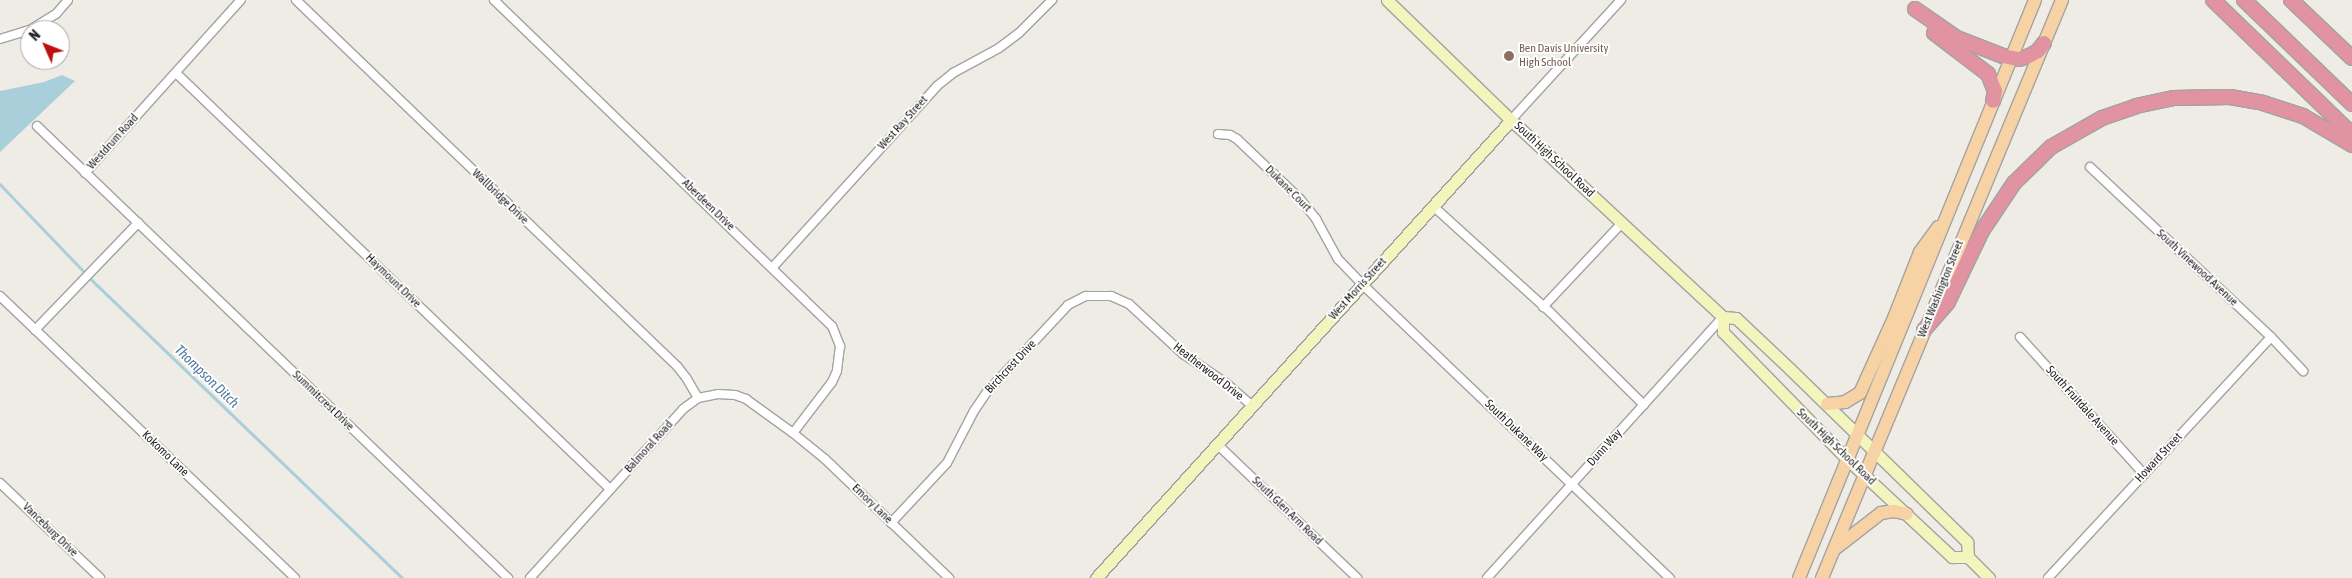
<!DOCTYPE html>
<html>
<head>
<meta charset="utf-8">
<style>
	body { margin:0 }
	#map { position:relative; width:2352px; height:578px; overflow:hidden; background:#efece6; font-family:"Asap Condensed",sans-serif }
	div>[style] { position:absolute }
	.water>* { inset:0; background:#a9cfda }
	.stream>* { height:2.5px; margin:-1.25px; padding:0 1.25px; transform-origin:1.25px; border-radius:1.25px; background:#a9cfda }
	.roads { filter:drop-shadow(1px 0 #a3a3a3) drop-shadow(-1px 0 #a3a3a3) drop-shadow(0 1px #a3a3a3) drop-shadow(0 -1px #a3a3a3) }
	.street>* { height:8px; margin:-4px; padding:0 4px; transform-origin:4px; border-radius:4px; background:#fff }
	.secondary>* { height:11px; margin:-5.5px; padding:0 5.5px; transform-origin:5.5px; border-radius:5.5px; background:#f3f5bd }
	.primary>* { height:12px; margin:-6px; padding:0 6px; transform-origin:6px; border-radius:6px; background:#f6d2a4 }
	.highway>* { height:14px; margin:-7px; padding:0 7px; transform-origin:7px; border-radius:7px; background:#e193a2 }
	.dots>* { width:14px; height:14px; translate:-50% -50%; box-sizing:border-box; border:2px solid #fff; border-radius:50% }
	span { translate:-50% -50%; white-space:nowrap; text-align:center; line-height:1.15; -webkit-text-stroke:4px #fff; paint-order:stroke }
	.education-label { font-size:12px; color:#785e54 }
	.left { translate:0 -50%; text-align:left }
	.street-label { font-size:12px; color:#1f1f1f }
	.water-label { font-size:14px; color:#4e79a1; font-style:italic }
	.north { position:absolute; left:20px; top:20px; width:50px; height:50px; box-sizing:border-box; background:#fff; border:1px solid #a5a5a5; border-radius:50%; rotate:314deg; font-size:14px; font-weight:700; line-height:20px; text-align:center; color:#1f1f1f }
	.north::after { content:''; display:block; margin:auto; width:18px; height:22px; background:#c00d0f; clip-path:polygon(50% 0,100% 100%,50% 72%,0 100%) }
</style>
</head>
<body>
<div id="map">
	<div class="water">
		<div style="clip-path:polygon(62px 75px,75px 81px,0 152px,0 91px,44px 82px)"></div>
	</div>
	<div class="stream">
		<div style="left:0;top:184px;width:140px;rotate:46.2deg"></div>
		<div style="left:97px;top:285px;width:424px;rotate:43.8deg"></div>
	</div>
	<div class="roads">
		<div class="street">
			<div style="left:296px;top:0;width:528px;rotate:43.85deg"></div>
			<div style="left:677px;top:366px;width:16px;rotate:52deg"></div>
			<div style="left:687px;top:379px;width:22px;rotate:60deg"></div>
			<div style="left:494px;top:0;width:470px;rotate:44deg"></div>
			<div style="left:832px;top:326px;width:22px;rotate:68deg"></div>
			<div style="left:840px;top:346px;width:25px;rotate:97deg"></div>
			<div style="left:837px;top:371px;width:12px;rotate:114deg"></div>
			<div style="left:832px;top:382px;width:64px;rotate:127.4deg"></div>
			<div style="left:30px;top:30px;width:31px;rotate:-32deg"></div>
			<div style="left:56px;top:14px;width:18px;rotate:-49deg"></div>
			<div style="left:0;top:39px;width:31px;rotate:-17deg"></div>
			<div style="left:176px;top:73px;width:601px;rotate:43.79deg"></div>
			<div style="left:1511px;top:120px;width:163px;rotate:-47.5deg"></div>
			<div style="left:37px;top:126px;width:653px;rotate:43.82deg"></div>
			<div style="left:1218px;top:134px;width:12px;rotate:5deg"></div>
			<div style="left:1230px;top:135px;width:8px;rotate:30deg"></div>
			<div style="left:1237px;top:139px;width:87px;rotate:43.6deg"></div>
			<div style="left:1300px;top:199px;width:26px;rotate:51deg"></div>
			<div style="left:1316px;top:219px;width:46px;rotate:61.2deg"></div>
			<div style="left:1338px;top:259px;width:35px;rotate:46deg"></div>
			<div style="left:1362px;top:284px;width:426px;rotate:43.7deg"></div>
			<div style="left:2090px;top:167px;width:248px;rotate:43.2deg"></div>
			<div style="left:2271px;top:337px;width:47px;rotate:46.7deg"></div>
			<div style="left:85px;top:173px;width:233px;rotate:-48deg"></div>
			<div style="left:1433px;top:206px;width:158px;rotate:42.2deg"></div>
			<div style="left:1550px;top:312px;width:132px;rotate:44.7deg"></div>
			<div style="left:773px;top:267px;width:244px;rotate:-47.8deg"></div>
			<div style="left:937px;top:86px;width:21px;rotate:-39deg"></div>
			<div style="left:953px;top:73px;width:52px;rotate:-28.5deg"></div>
			<div style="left:999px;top:48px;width:25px;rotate:-37deg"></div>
			<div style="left:1019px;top:33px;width:47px;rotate:-45deg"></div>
			<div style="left:0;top:296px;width:408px;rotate:43.7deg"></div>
			<div style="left:1543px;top:307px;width:115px;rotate:-46.8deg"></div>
			<div style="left:35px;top:330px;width:149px;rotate:-46.1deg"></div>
			<div style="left:2020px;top:337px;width:185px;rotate:47.9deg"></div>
			<div style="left:1217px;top:444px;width:194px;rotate:43.7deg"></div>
			<div style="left:0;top:483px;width:138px;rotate:43.5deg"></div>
			<div style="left:891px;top:523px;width:82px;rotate:-47deg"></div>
			<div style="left:947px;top:463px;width:59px;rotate:-62.6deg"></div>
			<div style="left:974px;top:411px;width:23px;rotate:-56deg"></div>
			<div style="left:987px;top:392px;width:119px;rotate:-47deg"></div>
			<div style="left:1068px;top:305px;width:20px;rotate:-27deg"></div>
			<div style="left:1086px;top:296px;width:25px"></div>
			<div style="left:1111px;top:296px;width:20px;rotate:24deg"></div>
			<div style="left:1129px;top:304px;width:74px;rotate:42.8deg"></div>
			<div style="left:1183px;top:354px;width:52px;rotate:34deg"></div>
			<div style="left:1226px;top:383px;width:35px;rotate:41deg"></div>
			<div style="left:530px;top:578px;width:228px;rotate:-47.8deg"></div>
			<div style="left:683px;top:409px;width:19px;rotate:-36deg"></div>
			<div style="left:698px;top:398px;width:20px;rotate:-11deg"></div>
			<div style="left:718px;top:394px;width:17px;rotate:3deg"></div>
			<div style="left:735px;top:395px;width:12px;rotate:20deg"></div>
			<div style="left:746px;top:399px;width:58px;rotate:35.9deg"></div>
			<div style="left:793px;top:433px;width:41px;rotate:39.1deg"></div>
			<div style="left:825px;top:459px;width:172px;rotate:43.8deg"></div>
			<div style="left:1487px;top:578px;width:352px;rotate:-47.9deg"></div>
			<div style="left:2048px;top:578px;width:328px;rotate:-47.2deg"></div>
		</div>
		<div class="secondary">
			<div style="left:1387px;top:0;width:173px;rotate:44.1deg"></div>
			<div style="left:1511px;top:120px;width:289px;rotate:42.9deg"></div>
			<div style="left:1723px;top:317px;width:13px;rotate:4deg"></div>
			<div style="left:1736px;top:318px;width:74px;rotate:43.4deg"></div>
			<div style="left:1790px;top:369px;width:248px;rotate:44.3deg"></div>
			<div style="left:1967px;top:542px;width:15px;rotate:86deg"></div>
			<div style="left:1723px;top:317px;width:15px;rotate:90deg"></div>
			<div style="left:1723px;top:332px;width:177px;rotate:45.7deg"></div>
			<div style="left:1847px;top:459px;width:144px;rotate:43deg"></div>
			<div style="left:1952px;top:557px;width:16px"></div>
			<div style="left:1968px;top:557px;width:30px;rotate:45deg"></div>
			<div style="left:1096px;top:578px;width:618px;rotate:-47.82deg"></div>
		</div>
		<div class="primary">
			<div style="left:1827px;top:404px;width:18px;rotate:-6deg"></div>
			<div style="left:1845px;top:402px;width:17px;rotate:-31deg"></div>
			<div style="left:1860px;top:393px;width:82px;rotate:-65.6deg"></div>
			<div style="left:1894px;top:318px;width:71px;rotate:-68.5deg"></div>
			<div style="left:1920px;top:252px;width:31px;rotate:-54deg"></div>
			<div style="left:1836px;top:548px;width:57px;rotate:-37.9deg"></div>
			<div style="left:1881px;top:513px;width:13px;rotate:-9deg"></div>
			<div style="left:1894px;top:511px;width:13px;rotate:13deg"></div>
			<div style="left:1799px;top:578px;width:624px;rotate:-67.79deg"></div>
			<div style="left:1822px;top:578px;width:626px;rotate:-67.45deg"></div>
		</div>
		<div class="highway">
			<div style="left:2213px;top:0;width:193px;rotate:44deg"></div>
			<div style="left:2244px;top:0;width:150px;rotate:43.9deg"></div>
			<div style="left:2291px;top:0;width:84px;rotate:43.6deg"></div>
			<div style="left:1915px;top:9px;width:51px;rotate:34.6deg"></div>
			<div style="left:1957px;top:38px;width:49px;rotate:21.4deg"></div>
			<div style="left:2003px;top:56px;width:16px;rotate:11deg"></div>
			<div style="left:2019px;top:59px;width:10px;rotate:-17deg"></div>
			<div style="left:2029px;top:56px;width:10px;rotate:-29deg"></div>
			<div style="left:2038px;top:51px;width:10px;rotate:-53deg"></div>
			<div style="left:1934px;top:33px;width:68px;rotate:37.2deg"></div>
			<div style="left:1988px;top:74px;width:18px;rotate:68deg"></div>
			<div style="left:1995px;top:91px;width:10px;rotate:101deg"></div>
			<div style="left:1924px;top:330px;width:37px;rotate:-49deg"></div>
			<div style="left:1948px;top:302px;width:79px;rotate:-64.4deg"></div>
			<div style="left:1982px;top:231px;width:58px;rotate:-56.3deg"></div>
			<div style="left:2014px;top:183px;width:52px;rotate:-44.2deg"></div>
			<div style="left:2051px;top:147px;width:59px;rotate:-29.6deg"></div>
			<div style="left:2102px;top:118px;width:36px;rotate:-19deg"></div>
			<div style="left:2136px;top:106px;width:39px;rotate:-12deg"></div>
			<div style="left:2174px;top:98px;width:56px;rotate:-1deg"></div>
			<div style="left:2230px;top:97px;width:34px;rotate:10deg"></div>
			<div style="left:2263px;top:103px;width:42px;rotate:18deg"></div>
			<div style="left:2303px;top:116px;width:57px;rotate:30.6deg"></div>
		</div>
	</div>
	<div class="dots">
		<div style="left:1509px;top:56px;background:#8d6e63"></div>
	</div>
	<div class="education-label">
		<span class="left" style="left:1519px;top:56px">Ben Davis University<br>High School</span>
	</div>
	<div class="street-label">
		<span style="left:903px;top:123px;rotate:-48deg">West Ray Street</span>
		<span style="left:113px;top:142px;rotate:-48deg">Westdrum Road</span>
		<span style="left:1554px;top:160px;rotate:43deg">South High School Road</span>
		<span style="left:1288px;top:189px;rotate:45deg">Dukane Court</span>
		<span style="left:500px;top:197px;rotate:44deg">Wallbridge Drive</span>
		<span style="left:708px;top:205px;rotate:44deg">Aberdeen Drive</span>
		<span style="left:2197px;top:268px;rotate:43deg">South Vinewood Avenue</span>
		<span style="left:393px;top:281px;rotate:44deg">Haymount Drive</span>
		<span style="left:1358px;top:289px;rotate:-48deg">West Morris Street</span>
		<span style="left:1941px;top:289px;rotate:-68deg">West Washington Street</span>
		<span style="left:1011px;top:367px;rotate:-47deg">Birchcrest Drive</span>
		<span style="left:1208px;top:372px;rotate:38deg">Heatherwood Drive</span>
		<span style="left:323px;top:401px;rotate:44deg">Summitcrest Drive</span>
		<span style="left:2082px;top:406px;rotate:48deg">South Fruitdale Avenue</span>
		<span style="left:1516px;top:431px;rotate:44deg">South Dukane Way</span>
		<span style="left:649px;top:447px;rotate:-48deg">Balmoral Road</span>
		<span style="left:1836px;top:447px;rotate:44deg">South High School Road</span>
		<span style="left:1605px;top:448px;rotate:-48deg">Dunn Way</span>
		<span style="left:165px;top:454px;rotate:44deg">Kokomo Lane</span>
		<span style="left:2159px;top:458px;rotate:-47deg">Howard Street</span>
		<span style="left:872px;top:504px;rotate:44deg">Emory Lane</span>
		<span style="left:1287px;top:511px;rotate:44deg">South Glen Arm Road</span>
		<span style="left:50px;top:530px;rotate:44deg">Vanceburg Drive</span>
	</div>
	<div class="water-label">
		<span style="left:207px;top:376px;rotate:44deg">Thompson Ditch</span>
	</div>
	<div class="north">N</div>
</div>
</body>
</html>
